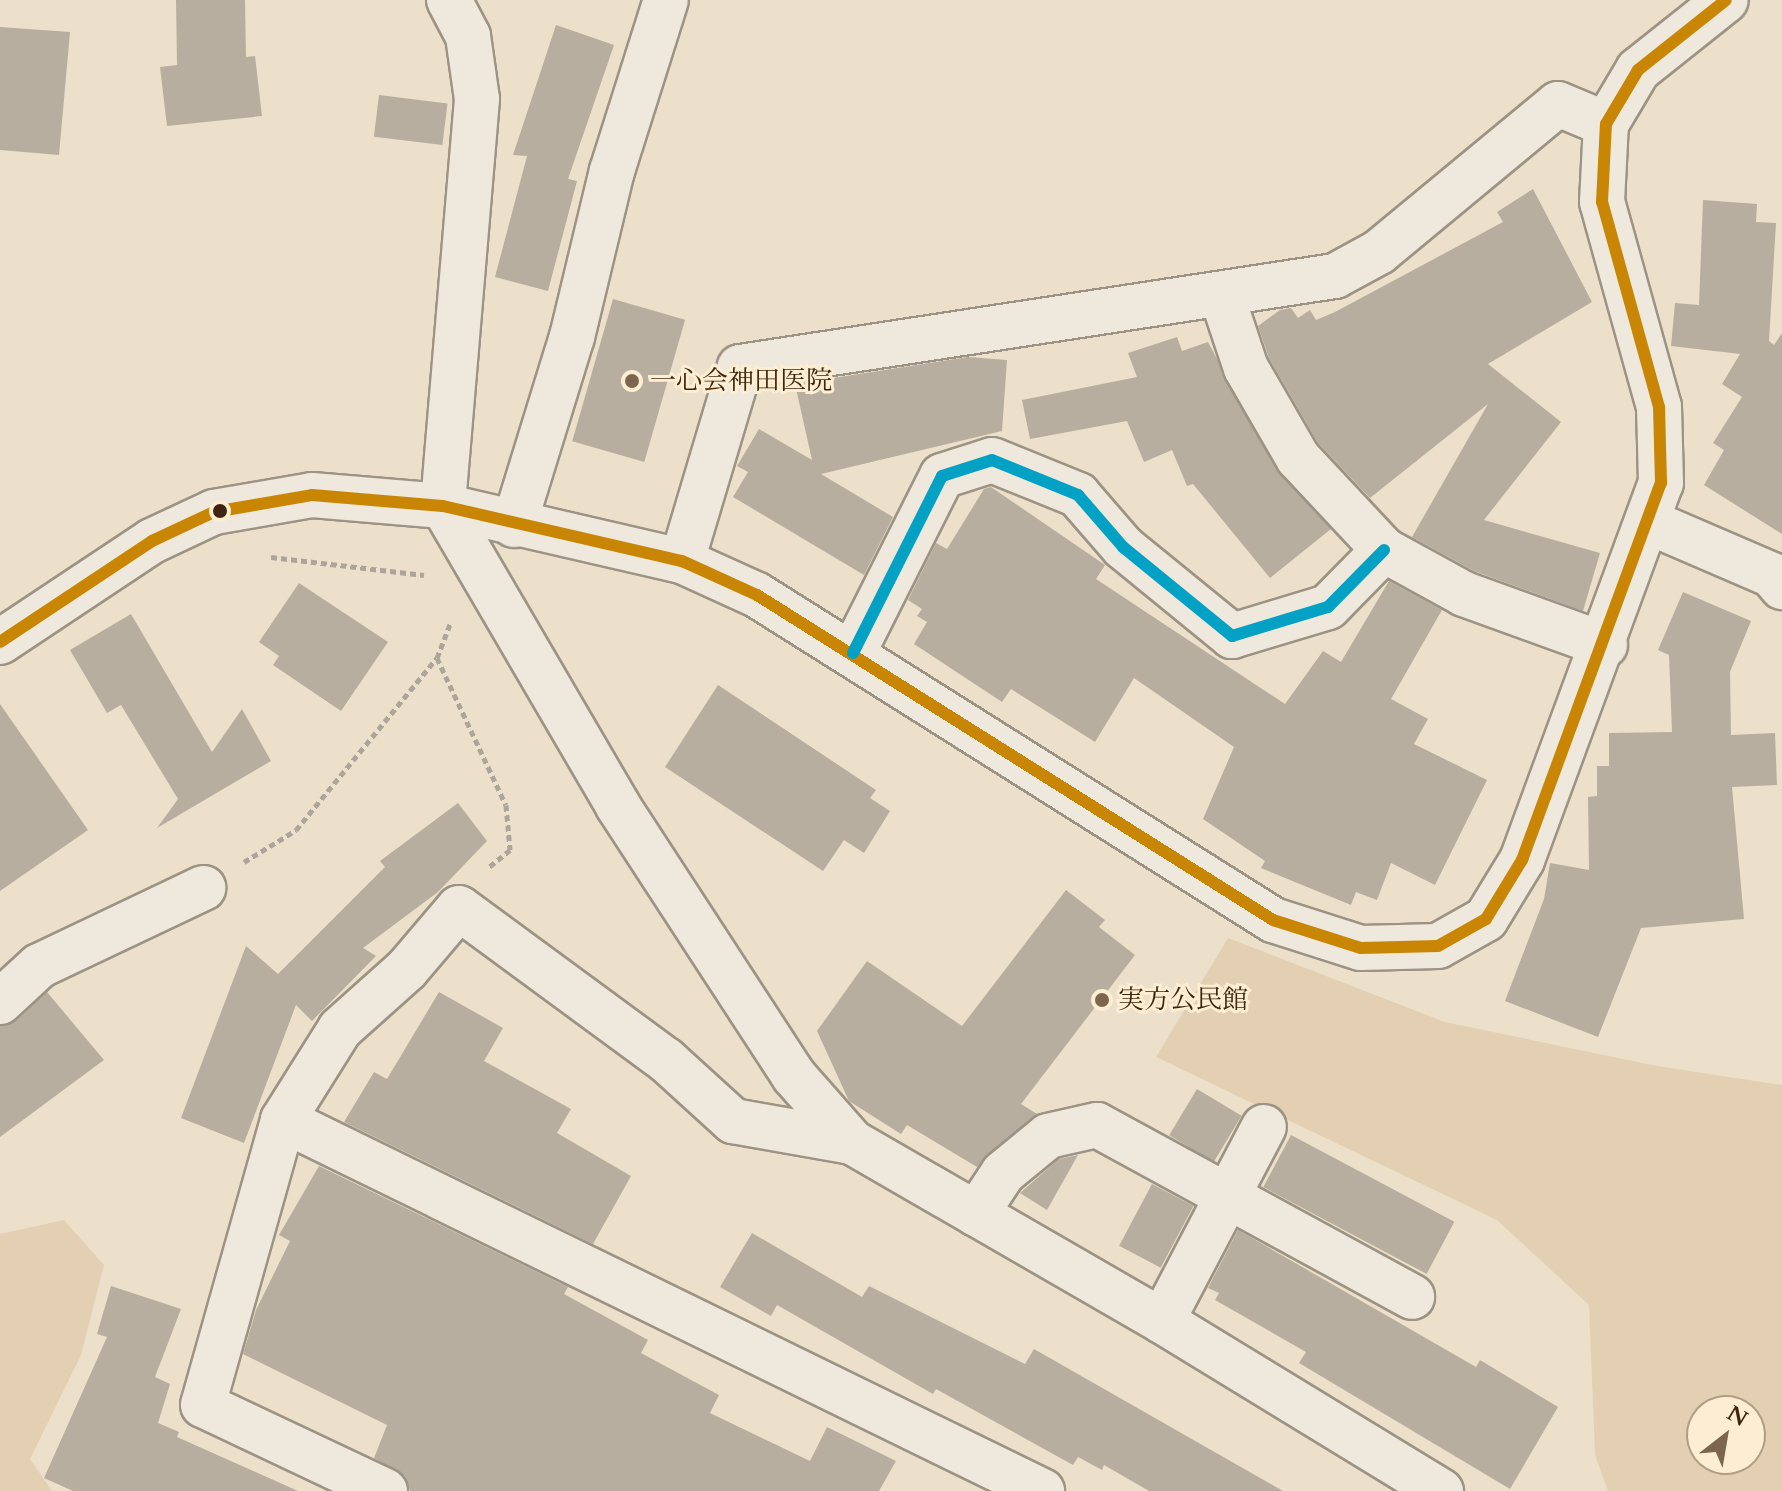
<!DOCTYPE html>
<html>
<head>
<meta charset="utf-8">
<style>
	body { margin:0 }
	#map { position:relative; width:1782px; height:1491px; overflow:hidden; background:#ece0ca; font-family:Cardo,"Noto Serif JP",serif }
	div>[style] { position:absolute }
	.green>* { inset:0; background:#e3d0b2 }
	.building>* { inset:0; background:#b8ae9f; transform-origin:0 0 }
	.path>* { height:5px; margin-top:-2.5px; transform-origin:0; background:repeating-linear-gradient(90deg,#ada59b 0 6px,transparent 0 10px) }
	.roads { filter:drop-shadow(2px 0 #9d9384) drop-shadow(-2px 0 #9d9384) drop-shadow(0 2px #9d9384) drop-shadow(0 -2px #9d9384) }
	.street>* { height:44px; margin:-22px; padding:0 22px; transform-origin:22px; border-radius:22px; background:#efe8dd }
	.secondary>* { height:44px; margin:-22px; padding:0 22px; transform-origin:22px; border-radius:22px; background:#efe8dd }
	.bus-1>* { height:12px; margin:-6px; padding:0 6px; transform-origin:6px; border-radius:6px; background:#c98604 }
	.bus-2>* { height:12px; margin:-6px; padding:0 6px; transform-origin:6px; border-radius:6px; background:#03a2c4 }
	.dots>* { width:22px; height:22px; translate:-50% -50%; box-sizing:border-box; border:4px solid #fcedd3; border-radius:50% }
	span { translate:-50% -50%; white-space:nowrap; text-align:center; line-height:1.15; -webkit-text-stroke:6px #fcedd3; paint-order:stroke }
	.poi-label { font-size:26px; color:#40250e }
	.left { translate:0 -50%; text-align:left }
	.north { position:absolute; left:1686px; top:1395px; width:80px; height:80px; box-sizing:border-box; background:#fcedd3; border:2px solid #b19d84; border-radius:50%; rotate:31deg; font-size:22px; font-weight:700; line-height:32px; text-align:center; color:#40250e }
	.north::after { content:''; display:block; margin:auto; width:28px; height:36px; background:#7c6650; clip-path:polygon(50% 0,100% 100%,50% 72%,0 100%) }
</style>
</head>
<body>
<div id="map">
	<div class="green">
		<div style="clip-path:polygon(evenodd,1228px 938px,1445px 1022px,1657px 1066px,1782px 1085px,1782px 1491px,1608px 1491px,1595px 1455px,1589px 1305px,1497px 1220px,1156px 1057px,1228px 938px,1702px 1411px,1750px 1411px,1750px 1459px,1702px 1459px,1702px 1411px)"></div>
		<div style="clip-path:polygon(64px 1220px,104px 1265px,81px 1355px,30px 1459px,52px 1491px,0 1491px,0 1234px)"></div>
	</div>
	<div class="building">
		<div style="clip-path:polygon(176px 0,245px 0,246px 57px,255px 56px,262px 116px,167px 126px,160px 67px,177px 65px)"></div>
		<div style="clip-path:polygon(556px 25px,614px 45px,568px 179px,577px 181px,548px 291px,495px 277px,527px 156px,513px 155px)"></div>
		<div style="clip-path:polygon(0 27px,70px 32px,59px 155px,0 150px)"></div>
		<div style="left:379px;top:95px;width:69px;height:42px;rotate:7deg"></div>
		<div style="clip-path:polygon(1533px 189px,1592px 302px,1488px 364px,1561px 422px,1484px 520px,1600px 553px,1583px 611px,1474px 571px,1412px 537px,1488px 404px,1370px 498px,1318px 443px,1269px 358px,1258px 326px,1280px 310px,1291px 308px,1298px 318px,1310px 310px,1316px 320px,1335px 312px,1503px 222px,1497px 212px)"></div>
		<div style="clip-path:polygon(1703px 200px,1757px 204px,1756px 222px,1776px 223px,1769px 341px,1774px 345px,1782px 333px,1782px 534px,1704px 485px,1724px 450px,1713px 443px,1742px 397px,1722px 384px,1740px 354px,1671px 346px,1675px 303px,1699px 305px)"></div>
		<div style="left:613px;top:299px;width:75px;height:148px;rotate:16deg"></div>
		<div style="clip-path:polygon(1177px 337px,1182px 351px,1208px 342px,1277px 471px,1331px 529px,1270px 578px,1193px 484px,1187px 486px,1172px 450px,1144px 462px,1127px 421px,1030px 439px,1022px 400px,1137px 377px,1128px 353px)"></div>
		<div style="clip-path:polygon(968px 357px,1007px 360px,1002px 431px,821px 474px,893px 517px,864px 575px,733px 497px,748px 472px,737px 466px,759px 429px,812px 460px,795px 384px)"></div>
		<div style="clip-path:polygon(991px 487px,1105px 565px,1096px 579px,1285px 704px,1323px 651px,1341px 662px,1389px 581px,1442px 610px,1391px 699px,1428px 719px,1414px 744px,1487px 780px,1435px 885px,1391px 863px,1377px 900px,1356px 892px,1351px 905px,1261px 868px,1265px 861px,1203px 819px,1234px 747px,1134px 678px,1095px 742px,1011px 689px,1002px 702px,914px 644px,927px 622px,917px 616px,922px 609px,908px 600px,936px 543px,947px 549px,984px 489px)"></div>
		<div style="clip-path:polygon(299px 583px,388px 642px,341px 711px,273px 665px,279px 656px,259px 642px)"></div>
		<div style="clip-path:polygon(1683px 592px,1751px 621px,1730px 672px,1731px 735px,1775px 733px,1777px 785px,1732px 787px,1744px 919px,1641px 928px,1598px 1037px,1505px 1001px,1544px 899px,1550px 863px,1589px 870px,1588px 797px,1597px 796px,1597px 766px,1609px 766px,1609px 733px,1672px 732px,1669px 655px,1658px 650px)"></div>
		<div style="clip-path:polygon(131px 614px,212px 752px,242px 709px,271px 761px,157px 828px,178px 799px,121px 705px,107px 713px,70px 650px)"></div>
		<div style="clip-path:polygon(718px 685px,876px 790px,870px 798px,890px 811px,864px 853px,844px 840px,823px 871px,665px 767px)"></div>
		<div style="clip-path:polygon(0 704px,88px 830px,0 891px)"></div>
		<div style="clip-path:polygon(458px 803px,487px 841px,438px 892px,363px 948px,376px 956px,312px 1021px,296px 1005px,244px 1143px,181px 1118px,246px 946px,278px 974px,385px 867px,380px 861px)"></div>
		<div style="clip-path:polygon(1066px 890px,1105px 920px,1099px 927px,1135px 955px,1021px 1104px,1037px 1114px,977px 1167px,907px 1125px,901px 1134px,849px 1101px,817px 1031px,867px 961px,962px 1026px)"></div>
		<div style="clip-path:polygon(47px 992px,104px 1060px,0 1137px,0 1026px,17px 1020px)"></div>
		<div style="clip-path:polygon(439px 992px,503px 1028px,484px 1061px,571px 1109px,557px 1133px,631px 1176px,593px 1244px,344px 1122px,374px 1072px,387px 1079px)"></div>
		<div style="left:1197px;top:1089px;width:52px;height:54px;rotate:31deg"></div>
		<div style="left:1291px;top:1135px;width:185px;height:59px;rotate:28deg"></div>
		<div style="clip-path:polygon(1078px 1155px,1047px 1210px,1020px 1193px,1059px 1159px)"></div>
		<div style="clip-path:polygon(319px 1166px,568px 1287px,564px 1294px,648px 1340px,641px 1353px,719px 1395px,710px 1413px,810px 1461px,827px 1427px,896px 1461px,879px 1491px,410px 1491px,405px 1476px,374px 1458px,387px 1425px,243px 1354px,256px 1310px,290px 1241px,279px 1235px)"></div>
		<div style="left:1152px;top:1184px;width:47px;height:70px;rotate:28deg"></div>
		<div style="clip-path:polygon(1238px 1230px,1476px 1367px,1480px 1360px,1558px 1407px,1510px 1489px,1299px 1363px,1306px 1352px,1215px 1300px,1219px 1293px,1208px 1288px)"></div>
		<div style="clip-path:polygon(752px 1233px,862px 1297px,869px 1286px,1025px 1364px,1034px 1349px,1283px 1491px,1149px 1491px,1104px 1465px,1102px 1470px,1078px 1457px,1073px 1465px,936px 1389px,933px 1394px,777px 1305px,771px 1316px,720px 1287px)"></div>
		<div style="clip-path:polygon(111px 1286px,181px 1309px,155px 1377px,170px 1384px,158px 1423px,179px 1432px,177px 1437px,298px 1491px,73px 1491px,44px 1478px,107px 1337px,97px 1334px)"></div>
	</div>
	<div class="path">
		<div style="left:271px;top:557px;width:154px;rotate:6.7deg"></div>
		<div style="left:437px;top:658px;width:162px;rotate:64.9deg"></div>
		<div style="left:506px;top:805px;width:45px;rotate:84.9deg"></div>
		<div style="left:510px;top:850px;width:27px;rotate:141deg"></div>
		<div style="left:244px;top:862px;width:61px;rotate:-31.6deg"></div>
		<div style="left:296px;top:830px;width:222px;rotate:-50.7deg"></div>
		<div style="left:437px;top:658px;width:39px;rotate:-69deg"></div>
	</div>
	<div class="roads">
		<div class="street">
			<div style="left:449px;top:0;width:41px;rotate:62.2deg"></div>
			<div style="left:468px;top:36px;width:64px;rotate:81.9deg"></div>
			<div style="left:477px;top:99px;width:408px;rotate:94.8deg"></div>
			<div style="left:443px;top:506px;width:347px;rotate:59.7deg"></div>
			<div style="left:618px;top:806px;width:322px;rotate:56.9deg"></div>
			<div style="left:794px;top:1076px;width:88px;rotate:48.7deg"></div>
			<div style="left:852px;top:1142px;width:358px;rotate:30deg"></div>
			<div style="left:1162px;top:1321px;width:327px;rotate:31.4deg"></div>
			<div style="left:1222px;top:296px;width:76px;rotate:71.6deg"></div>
			<div style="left:1246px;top:368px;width:104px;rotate:60deg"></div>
			<div style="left:1298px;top:458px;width:126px;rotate:46.9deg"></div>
			<div style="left:1384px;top:550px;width:91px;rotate:28.8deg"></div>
			<div style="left:1464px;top:594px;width:150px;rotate:19.9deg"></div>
			<div style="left:1649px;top:522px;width:134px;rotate:23.3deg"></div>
			<div style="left:1772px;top:575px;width:16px;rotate:50deg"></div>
			<div style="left:514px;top:525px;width:197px;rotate:-72.9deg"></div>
			<div style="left:572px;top:337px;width:171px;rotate:-76.5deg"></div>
			<div style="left:612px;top:171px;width:179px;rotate:-72.5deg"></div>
			<div style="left:682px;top:561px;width:202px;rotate:-73.4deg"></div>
			<div style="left:740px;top:367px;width:602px;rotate:-8.7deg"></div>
			<div style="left:1335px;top:276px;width:50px;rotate:-28.6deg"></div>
			<div style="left:1379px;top:252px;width:232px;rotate:-39.6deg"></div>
			<div style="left:1558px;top:104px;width:52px;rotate:22.6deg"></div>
			<div style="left:853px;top:653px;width:198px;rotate:-63.3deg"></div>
			<div style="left:942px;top:476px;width:52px;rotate:-17.7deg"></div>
			<div style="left:992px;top:460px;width:93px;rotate:22.1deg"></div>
			<div style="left:1078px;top:495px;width:69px;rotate:49.1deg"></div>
			<div style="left:1123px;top:547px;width:141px;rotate:39.2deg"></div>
			<div style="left:1232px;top:636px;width:100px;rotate:-16.8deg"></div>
			<div style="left:1328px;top:607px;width:80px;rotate:-45.5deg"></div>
			<div style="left:0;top:1002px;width:53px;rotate:-42.7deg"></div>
			<div style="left:39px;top:966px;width:182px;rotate:-25.4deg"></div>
			<div style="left:283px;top:1120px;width:845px;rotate:26.05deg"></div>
			<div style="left:976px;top:1214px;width:49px;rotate:-56.6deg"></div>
			<div style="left:1003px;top:1173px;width:58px;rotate:-39.4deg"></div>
			<div style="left:1048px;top:1136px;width:50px;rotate:-12.7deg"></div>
			<div style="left:1097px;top:1125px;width:359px;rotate:28.6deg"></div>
			<div style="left:1162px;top:1321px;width:219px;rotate:-62.3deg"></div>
			<div style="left:385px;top:1491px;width:201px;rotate:-154.7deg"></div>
			<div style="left:203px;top:1405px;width:296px;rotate:-74.3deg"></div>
			<div style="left:283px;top:1120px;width:107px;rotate:-57.9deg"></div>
			<div style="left:340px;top:1029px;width:90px;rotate:-41.8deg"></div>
			<div style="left:407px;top:969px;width:80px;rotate:-49.6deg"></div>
			<div style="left:459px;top:908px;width:257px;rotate:36.3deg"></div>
			<div style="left:666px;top:1060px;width:91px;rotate:42.3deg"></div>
			<div style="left:733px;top:1121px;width:121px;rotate:10deg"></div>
		</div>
		<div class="secondary">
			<div style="left:0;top:642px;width:182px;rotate:-33.6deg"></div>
			<div style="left:152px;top:541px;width:68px;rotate:-25.1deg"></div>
			<div style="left:214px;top:512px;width:99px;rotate:-9.8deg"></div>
			<div style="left:312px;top:495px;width:131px;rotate:4.8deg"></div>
			<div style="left:443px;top:506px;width:245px;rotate:13deg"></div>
			<div style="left:682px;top:561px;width:82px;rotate:24.4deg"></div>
			<div style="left:757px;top:595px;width:610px;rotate:32.2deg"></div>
			<div style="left:1273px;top:920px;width:92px;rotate:17.7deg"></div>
			<div style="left:1361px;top:948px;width:77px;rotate:-1.5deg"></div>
			<div style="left:1438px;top:946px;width:55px;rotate:-29.4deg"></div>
			<div style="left:1486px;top:919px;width:69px;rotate:-58.6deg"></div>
			<div style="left:1522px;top:860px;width:402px;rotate:-69.8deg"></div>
			<div style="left:1661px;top:483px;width:76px;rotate:-91.5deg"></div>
			<div style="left:1659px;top:407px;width:213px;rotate:-105.5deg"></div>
			<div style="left:1602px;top:202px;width:78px;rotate:-87.1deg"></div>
			<div style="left:1606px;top:124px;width:63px;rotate:-59.3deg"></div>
			<div style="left:1638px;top:70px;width:112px;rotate:-38.5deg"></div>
		</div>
	</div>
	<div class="bus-1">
		<div style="left:0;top:642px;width:182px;rotate:-33.6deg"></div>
		<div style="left:152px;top:541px;width:68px;rotate:-25.1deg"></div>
		<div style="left:214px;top:512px;width:99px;rotate:-9.8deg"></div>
		<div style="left:312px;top:495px;width:131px;rotate:4.8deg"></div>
		<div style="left:443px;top:506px;width:245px;rotate:13deg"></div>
		<div style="left:682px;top:561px;width:82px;rotate:24.4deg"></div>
		<div style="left:757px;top:595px;width:610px;rotate:32.2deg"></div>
		<div style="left:1273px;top:920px;width:92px;rotate:17.7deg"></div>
		<div style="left:1361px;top:948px;width:77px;rotate:-1.5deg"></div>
		<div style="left:1438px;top:946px;width:55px;rotate:-29.4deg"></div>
		<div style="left:1486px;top:919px;width:69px;rotate:-58.6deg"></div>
		<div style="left:1522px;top:860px;width:402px;rotate:-69.8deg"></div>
		<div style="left:1661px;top:483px;width:76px;rotate:-91.5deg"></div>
		<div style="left:1659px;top:407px;width:213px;rotate:-105.5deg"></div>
		<div style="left:1602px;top:202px;width:78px;rotate:-87.1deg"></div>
		<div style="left:1606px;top:124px;width:63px;rotate:-59.3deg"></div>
		<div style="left:1638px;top:70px;width:112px;rotate:-38.5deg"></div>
	</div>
	<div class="bus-2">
		<div style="left:853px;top:653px;width:198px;rotate:-63.3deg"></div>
		<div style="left:942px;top:476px;width:52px;rotate:-17.7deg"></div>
		<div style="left:992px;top:460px;width:93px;rotate:22.1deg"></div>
		<div style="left:1078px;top:495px;width:69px;rotate:49.1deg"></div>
		<div style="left:1123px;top:547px;width:141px;rotate:39.2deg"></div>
		<div style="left:1232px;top:636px;width:100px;rotate:-16.8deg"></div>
		<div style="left:1328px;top:607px;width:80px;rotate:-45.5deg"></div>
	</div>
	<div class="dots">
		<div style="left:632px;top:381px;background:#7c6650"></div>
		<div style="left:220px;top:511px;background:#40250e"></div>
		<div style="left:1102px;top:1000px;background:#7c6650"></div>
	</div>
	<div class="poi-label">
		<span class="left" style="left:650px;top:381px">一心会神田医院</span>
		<span class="left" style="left:1118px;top:1000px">実方公民館</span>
	</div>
	<div class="north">N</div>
</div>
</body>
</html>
